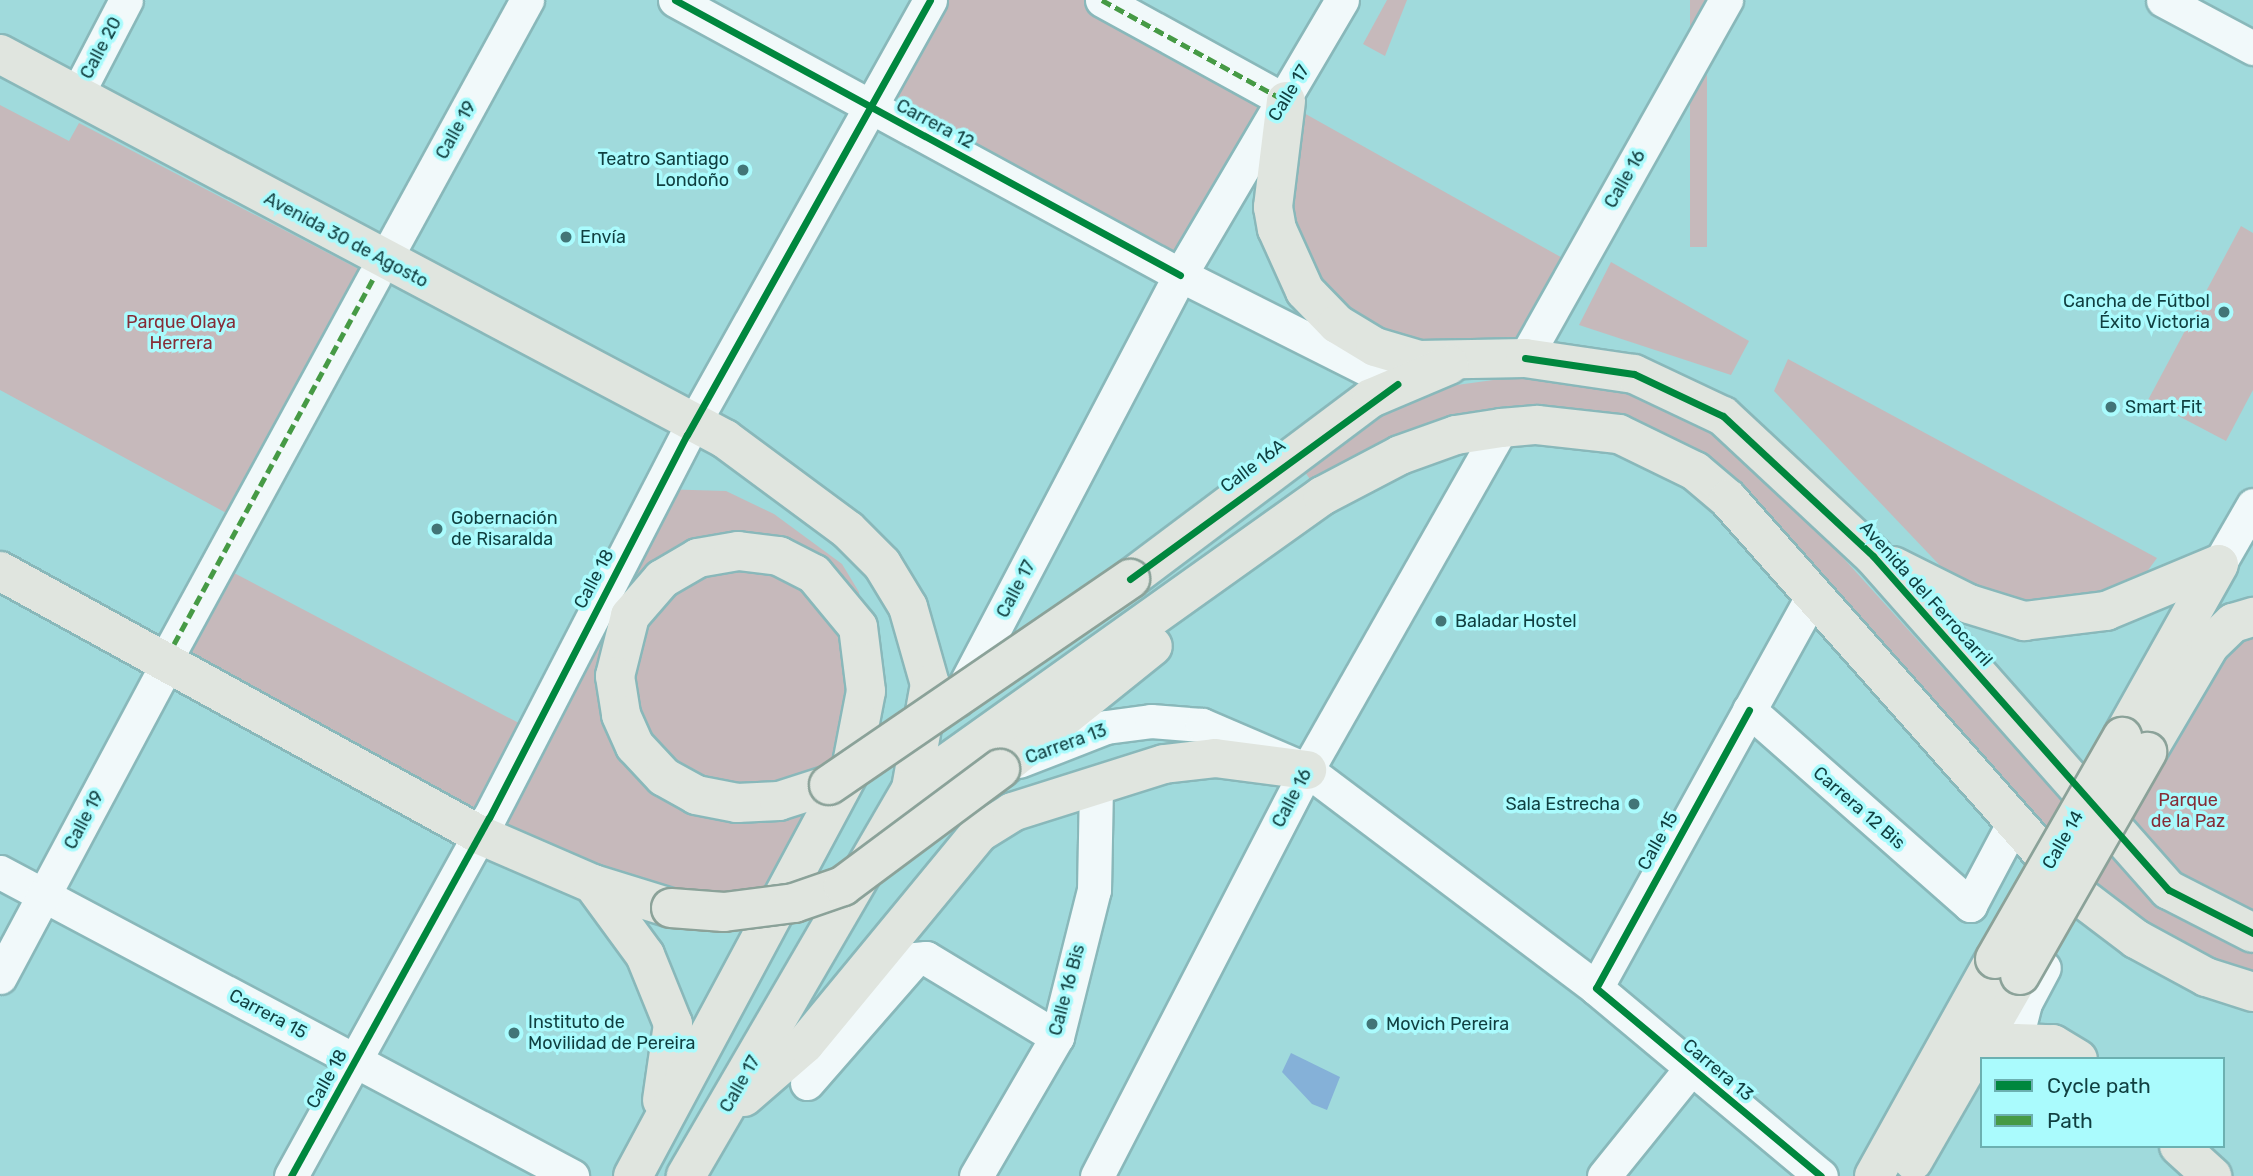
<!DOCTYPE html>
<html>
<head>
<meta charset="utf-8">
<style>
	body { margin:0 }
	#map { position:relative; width:2253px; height:1176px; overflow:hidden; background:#a0dadc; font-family:Rubik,sans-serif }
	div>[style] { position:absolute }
	.green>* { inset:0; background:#c6b9bb; transform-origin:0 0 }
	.water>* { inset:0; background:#85b1d8 }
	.roads { filter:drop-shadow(2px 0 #89b8ba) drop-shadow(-2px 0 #89b8ba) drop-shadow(0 2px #89b8ba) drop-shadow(0 -2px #89b8ba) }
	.minor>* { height:33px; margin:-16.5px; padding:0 16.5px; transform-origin:16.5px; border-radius:16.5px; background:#f1f9fa }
	.major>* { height:38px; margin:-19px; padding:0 19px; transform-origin:19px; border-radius:19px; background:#e0e5df }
	.bridges { filter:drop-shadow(2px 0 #8ba299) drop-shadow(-2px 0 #8ba299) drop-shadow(0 2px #8ba299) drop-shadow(0 -2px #8ba299) }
	.major-bridge>* { height:38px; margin:-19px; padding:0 19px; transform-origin:19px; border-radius:19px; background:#e0e5df }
	.quiet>* { height:5px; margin-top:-2.5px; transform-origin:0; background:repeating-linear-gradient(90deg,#469a45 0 10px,transparent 0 15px) }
	.cycleway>* { height:7px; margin:-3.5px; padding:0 3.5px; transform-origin:3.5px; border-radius:3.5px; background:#00873e }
	.dots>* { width:19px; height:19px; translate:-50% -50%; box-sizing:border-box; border:4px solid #aafbfd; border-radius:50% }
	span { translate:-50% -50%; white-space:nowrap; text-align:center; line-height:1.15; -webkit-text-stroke:7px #aafbfd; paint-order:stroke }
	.street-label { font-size:18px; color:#103f40 }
	.poi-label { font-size:18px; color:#103f40 }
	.right { translate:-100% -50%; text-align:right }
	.left { translate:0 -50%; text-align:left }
	.park-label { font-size:18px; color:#862d37 }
	.legend { position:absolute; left:1980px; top:1057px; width:245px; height:91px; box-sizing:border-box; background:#aafbfd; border:2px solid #6cb0b1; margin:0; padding:9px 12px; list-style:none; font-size:21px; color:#103f40 }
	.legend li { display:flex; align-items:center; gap:14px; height:35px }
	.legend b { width:35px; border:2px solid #6cb0b1 }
</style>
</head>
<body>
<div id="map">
	<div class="green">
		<div style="clip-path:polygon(930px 0,1102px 0,1575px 265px,1525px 358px,1419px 360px,1293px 271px,1286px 103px,1180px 275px,868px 106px)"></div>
		<div style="clip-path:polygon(1387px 0,1407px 0,1385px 56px,1363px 44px)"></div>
		<div style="left:1690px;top:0;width:17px;height:247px"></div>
		<div style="clip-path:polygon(0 105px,69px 141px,79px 123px,374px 277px,241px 521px,0 390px)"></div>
		<div style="clip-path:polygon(2241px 226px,2253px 233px,2253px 390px,2226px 441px,2148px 400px)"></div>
		<div style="clip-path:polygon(1611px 262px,1749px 341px,1731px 375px,1579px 325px)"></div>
		<div style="clip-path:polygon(1788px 359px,2157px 558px,2138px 584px,2029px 612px,1948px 574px,1774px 391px)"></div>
		<div style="clip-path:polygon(1529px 375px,1630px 390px,1716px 430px,1761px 467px,2101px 843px,2253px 948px,2253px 977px,2211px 964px,2144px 926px,2089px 880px,1739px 488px,1580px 413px,1322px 496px,1302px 468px,1379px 413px,1435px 388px)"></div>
		<div style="clip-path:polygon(659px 489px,726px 491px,774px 514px,842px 564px,859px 592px,866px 691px,774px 905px,671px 908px,489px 818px,174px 644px,217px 564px,532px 730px)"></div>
		<div style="clip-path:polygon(2253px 617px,2253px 933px,2107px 823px)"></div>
	</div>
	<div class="water">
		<div style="clip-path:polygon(1291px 1053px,1340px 1077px,1327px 1110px,1312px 1104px,1282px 1072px)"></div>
	</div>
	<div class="roads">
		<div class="minor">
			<div style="left:675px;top:0;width:575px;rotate:28.57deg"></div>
			<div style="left:1180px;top:275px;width:243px;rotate:26.7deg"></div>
			<div style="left:1102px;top:0;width:210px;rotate:28.8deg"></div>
			<div style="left:2163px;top:0;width:102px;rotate:28.1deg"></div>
			<div style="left:76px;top:96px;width:108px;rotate:-62.5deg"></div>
			<div style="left:384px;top:261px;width:298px;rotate:-61.3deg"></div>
			<div style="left:1525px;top:358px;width:411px;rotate:-60.7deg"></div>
			<div style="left:2219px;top:564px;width:68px;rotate:-60deg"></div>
			<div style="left:174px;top:644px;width:418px;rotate:-61.4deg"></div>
			<div style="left:957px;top:700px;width:480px;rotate:-62.3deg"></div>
			<div style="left:1180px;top:275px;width:319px;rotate:-59.5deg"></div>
			<div style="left:1749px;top:710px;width:295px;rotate:41.4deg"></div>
			<div style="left:1970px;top:905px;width:96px;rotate:-62.1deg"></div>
			<div style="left:1019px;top:761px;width:93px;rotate:-21.3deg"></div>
			<div style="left:1106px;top:727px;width:45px;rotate:-7.6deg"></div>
			<div style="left:1151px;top:721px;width:51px;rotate:4.5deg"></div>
			<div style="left:1202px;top:725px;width:114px;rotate:23.2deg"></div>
			<div style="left:1307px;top:770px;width:362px;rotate:37deg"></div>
			<div style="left:1596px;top:988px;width:293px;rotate:39.9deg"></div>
			<div style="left:0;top:872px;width:648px;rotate:27.99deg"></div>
			<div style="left:0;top:977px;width:357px;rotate:-61.9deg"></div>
			<div style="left:1596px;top:988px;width:451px;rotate:-61.1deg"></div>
			<div style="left:2015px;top:1043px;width:41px;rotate:-76deg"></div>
			<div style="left:2025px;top:1003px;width:40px;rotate:-62deg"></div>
			<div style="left:807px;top:1083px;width:164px;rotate:-48.9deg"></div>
			<div style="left:915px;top:959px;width:11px;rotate:-5deg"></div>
			<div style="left:926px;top:958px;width:153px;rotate:31.1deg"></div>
			<div style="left:291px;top:1176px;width:409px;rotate:-61.1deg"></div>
			<div style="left:489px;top:818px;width:431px;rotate:-62.7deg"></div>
			<div style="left:687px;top:435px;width:498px;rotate:-60.8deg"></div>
			<div style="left:976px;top:1176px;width:161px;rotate:-59.8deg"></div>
			<div style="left:1057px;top:1037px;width:152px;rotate:-75.9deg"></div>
			<div style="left:1094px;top:890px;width:104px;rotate:-88.9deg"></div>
			<div style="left:1097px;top:1176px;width:457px;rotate:-62.7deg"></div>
			<div style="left:1307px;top:770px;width:393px;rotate:-60.4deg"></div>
			<div style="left:1604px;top:1176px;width:139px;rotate:-51.1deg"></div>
		</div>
		<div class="major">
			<div style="left:0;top:54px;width:821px;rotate:27.97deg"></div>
			<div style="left:725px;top:439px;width:153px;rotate:36.5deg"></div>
			<div style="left:848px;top:530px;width:48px;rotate:45deg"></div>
			<div style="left:882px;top:564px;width:50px;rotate:58.8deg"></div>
			<div style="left:908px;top:607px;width:80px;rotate:74.1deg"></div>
			<div style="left:930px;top:684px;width:107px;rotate:100.3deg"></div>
			<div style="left:911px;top:789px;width:448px;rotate:120.2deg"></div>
			<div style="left:1286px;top:101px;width:107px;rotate:97deg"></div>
			<div style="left:1273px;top:207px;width:22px;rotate:80deg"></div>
			<div style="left:1277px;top:229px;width:68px;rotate:65.7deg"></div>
			<div style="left:1305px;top:291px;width:46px;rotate:45.9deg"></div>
			<div style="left:1337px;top:324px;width:44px;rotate:31.2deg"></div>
			<div style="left:1375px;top:347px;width:46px;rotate:16.5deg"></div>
			<div style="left:1419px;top:360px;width:106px;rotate:-1.1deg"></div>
			<div style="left:1525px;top:358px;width:110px;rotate:8.4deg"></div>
			<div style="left:1634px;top:374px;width:98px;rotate:25.3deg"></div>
			<div style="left:1723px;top:416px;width:205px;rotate:43deg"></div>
			<div style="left:1873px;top:556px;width:446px;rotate:48.5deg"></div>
			<div style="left:2169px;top:890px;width:94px;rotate:27.1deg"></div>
			<div style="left:1893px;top:566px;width:85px;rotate:26.6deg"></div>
			<div style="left:1969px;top:604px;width:58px;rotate:17.2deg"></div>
			<div style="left:2024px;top:621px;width:83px;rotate:-7deg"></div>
			<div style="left:2106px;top:611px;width:122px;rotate:-22.6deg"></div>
			<div style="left:0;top:571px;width:548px;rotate:28.81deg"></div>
			<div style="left:480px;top:835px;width:123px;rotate:23.4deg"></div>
			<div style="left:593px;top:884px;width:82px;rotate:17.1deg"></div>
			<div style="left:1130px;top:579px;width:301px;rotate:-36.9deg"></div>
			<div style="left:1371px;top:398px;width:85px;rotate:-22.9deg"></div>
			<div style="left:2122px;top:737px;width:198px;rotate:-60.7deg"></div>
			<div style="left:2147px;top:752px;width:124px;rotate:-59.5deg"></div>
			<div style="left:2210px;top:645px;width:32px;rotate:-44deg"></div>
			<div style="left:2233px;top:623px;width:21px;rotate:-17deg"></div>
			<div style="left:1000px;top:769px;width:196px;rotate:-38.8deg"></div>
			<div style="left:911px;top:789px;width:505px;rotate:-35.48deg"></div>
			<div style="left:1322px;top:496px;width:88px;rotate:-27.7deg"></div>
			<div style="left:1400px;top:455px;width:59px;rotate:-19.7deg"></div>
			<div style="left:1456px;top:435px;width:46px;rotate:-8.8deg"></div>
			<div style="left:1501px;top:428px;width:36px;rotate:-5deg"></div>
			<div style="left:1537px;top:425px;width:82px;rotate:6.3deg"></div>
			<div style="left:1619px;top:434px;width:85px;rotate:26deg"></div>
			<div style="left:1695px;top:471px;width:43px;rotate:40.3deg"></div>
			<div style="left:1728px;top:499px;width:533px;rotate:48.42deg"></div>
			<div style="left:2082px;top:898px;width:68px;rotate:37.2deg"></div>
			<div style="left:2136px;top:939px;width:80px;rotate:28.5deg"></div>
			<div style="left:2206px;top:977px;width:49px;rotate:17.7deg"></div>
			<div style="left:593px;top:884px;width:88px;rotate:53.8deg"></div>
			<div style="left:645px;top:955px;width:74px;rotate:67.9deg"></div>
			<div style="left:673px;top:1024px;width:77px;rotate:98.2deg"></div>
			<div style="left:1993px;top:1059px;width:27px;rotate:-36deg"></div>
			<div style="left:2015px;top:1043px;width:38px;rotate:2deg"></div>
			<div style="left:2053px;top:1044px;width:29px;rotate:31deg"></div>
			<div style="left:744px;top:1097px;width:81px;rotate:-41deg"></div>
			<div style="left:805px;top:1044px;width:273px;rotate:-50.5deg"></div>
			<div style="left:979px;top:833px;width:39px;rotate:-32deg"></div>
			<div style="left:1012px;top:812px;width:159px;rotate:-17.5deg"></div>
			<div style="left:1164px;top:764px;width:51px;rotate:-6.7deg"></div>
			<div style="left:1215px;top:758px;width:93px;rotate:7.4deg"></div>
			<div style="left:2179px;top:1146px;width:45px;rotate:42.3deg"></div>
			<div style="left:1913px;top:1161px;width:215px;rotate:-60.1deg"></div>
			<div style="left:633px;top:1176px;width:462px;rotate:-61.8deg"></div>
			<div style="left:851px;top:769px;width:79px;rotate:-79.1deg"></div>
			<div style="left:866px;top:691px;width:64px;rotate:-97.1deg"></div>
			<div style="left:858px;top:627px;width:69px;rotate:-129.7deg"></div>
			<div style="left:814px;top:574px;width:39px;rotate:-153deg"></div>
			<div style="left:779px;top:556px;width:41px;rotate:-173deg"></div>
			<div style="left:738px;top:551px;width:41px;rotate:170.1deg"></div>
			<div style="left:698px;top:558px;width:42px;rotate:149.7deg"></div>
			<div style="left:662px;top:579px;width:49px;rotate:130.9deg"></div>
			<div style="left:630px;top:616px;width:62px;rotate:104deg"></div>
			<div style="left:615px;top:676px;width:39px;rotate:81deg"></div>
			<div style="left:621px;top:715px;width:34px;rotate:66deg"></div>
			<div style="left:635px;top:746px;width:42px;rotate:46.9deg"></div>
			<div style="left:664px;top:777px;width:37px;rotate:29deg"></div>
			<div style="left:696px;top:795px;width:42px;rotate:11deg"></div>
			<div style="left:737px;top:803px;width:42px;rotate:-2.7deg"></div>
			<div style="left:779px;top:801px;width:52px;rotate:-17.7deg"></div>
			<div style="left:1874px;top:1176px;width:248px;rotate:-60.9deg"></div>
		</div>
	</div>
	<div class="bridges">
		<div class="major-bridge">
			<div style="left:829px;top:785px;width:365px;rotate:-34.4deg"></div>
			<div style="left:671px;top:908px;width:53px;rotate:4.3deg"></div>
			<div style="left:724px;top:912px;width:71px;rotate:-7.3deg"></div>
			<div style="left:794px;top:903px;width:52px;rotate:-19.1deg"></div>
			<div style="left:843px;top:886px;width:196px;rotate:-36.7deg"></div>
			<div style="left:1995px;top:959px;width:256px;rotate:-60.2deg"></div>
			<div style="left:2020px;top:975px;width:257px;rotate:-60.3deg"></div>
		</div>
	</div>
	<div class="quiet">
		<div style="left:1102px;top:0;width:210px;rotate:28.8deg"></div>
		<div style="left:174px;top:644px;width:418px;rotate:-61.4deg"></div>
	</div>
	<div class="cycleway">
		<div style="left:675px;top:0;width:575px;rotate:28.57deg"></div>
		<div style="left:1525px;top:358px;width:110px;rotate:8.4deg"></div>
		<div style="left:1634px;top:374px;width:98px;rotate:25.3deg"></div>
		<div style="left:1723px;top:416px;width:205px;rotate:43deg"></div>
		<div style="left:1873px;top:556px;width:446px;rotate:48.5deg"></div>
		<div style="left:2169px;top:890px;width:94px;rotate:27.1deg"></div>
		<div style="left:1130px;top:579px;width:331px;rotate:-36.1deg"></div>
		<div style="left:1749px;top:710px;width:317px;rotate:118.8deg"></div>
		<div style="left:1596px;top:988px;width:293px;rotate:39.9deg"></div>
		<div style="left:291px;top:1176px;width:409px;rotate:-61.1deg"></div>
		<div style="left:489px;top:818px;width:431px;rotate:-62.7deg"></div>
		<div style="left:687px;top:435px;width:498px;rotate:-60.8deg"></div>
	</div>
	<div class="dots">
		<div style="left:743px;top:170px;background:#427577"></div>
		<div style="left:566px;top:237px;background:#427577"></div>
		<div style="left:2224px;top:312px;background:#427577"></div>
		<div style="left:2111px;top:407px;background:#427577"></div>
		<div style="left:437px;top:529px;background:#427577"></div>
		<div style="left:1441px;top:621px;background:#427577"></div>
		<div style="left:1634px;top:804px;background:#427577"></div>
		<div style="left:1372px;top:1024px;background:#427577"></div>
		<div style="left:514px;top:1033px;background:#427577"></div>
	</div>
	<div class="street-label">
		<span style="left:101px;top:48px;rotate:-62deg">Calle 20</span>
		<span style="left:1289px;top:93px;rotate:-59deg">Calle 17</span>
		<span style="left:935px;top:124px;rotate:28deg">Carrera 12</span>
		<span style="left:456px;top:130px;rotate:-61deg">Calle 19</span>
		<span style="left:1625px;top:179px;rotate:-60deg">Calle 16</span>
		<span style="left:346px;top:240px;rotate:28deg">Avenida 30 de Agosto</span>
		<span style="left:1253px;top:466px;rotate:-37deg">Calle 16A</span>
		<span style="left:594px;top:579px;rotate:-62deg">Calle 18</span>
		<span style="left:1016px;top:589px;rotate:-62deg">Calle 17</span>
		<span style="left:1926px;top:594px;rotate:48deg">Avenida del Ferrocarril</span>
		<span style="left:1066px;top:744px;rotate:-20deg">Carrera 13</span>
		<span style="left:1292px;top:798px;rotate:-62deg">Calle 16</span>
		<span style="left:1859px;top:808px;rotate:41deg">Carrera 12 Bis</span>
		<span style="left:84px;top:820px;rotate:-62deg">Calle 19</span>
		<span style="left:2063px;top:840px;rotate:-60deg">Calle 14</span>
		<span style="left:1658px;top:841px;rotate:-61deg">Calle 15</span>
		<span style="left:1067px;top:990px;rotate:-75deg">Calle 16 Bis</span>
		<span style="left:268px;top:1014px;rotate:28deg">Carrera 15</span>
		<span style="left:1718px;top:1070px;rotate:40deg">Carrera 13</span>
		<span style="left:327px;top:1079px;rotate:-61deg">Calle 18</span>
		<span style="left:740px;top:1084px;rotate:-60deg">Calle 17</span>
	</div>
	<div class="poi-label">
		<span class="right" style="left:729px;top:170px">Teatro Santiago<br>Londoño</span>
		<span class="left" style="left:580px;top:237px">Envía</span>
		<span class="right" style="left:2210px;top:312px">Cancha de Fútbol<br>Éxito Victoria</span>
		<span class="left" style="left:2125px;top:407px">Smart Fit</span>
		<span class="left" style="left:451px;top:529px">Gobernación<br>de Risaralda</span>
		<span class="left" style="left:1455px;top:621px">Baladar Hostel</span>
		<span class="right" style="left:1620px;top:804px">Sala Estrecha</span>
		<span class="left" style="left:528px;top:1033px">Instituto de<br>Movilidad de Pereira</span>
		<span class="left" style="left:1386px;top:1024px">Movich Pereira</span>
	</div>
	<div class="park-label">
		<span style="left:181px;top:333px">Parque Olaya<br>Herrera</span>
		<span style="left:2188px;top:811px">Parque<br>de la Paz</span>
	</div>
	<ul class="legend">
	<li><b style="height:9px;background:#00873e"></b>Cycle path</li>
	<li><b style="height:9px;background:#469a45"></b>Path</li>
	</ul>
</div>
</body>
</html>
